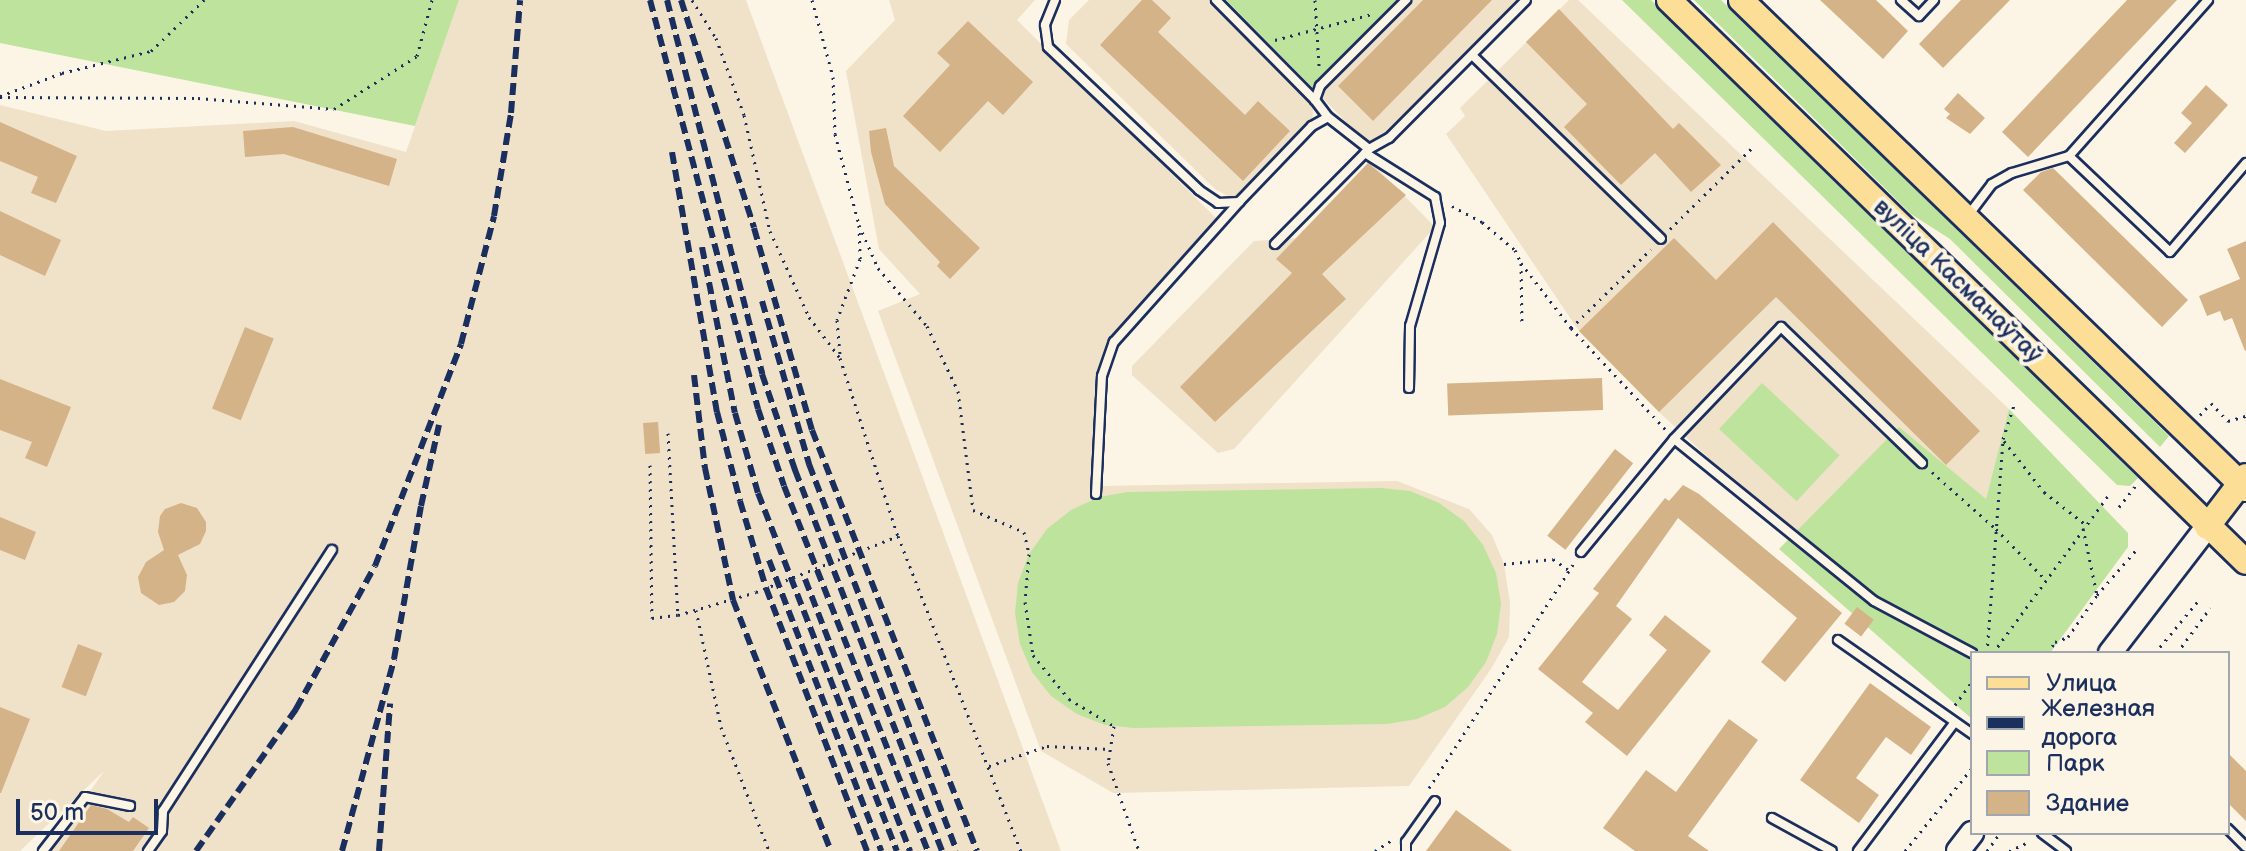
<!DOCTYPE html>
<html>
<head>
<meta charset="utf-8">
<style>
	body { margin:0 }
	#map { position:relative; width:2246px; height:851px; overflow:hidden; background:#fcf5e5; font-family:"Balsamiq Sans",sans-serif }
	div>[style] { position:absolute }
	.built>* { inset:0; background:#f0e1c9 }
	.green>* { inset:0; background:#bde39d; transform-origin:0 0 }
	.building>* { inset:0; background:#d5b388; transform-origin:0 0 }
	.path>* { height:3px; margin-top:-1.5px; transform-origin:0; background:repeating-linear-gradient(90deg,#1b2f5e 0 2px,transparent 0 8px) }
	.roads { filter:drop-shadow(2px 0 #1b2f5e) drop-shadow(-2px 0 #1b2f5e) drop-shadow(0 2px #1b2f5e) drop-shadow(0 -2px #1b2f5e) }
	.lane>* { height:8px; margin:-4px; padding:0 4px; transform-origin:4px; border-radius:4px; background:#fcf5e5 }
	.secondary>* { height:22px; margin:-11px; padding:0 11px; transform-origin:11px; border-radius:11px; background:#fcf5e5 }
	.primary>* { height:24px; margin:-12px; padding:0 12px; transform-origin:12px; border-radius:12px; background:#fcde96 }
	.rail>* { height:6px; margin-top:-3px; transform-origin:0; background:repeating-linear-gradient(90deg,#1b2f5e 0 12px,transparent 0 18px) }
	span { translate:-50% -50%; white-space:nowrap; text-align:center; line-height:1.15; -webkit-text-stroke:8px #fcf5e5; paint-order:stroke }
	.street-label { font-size:24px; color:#1b2f5e }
	.legend { position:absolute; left:1970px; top:651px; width:260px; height:184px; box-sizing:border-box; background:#fcf5e5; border:2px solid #a2a6af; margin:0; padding:10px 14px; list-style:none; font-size:24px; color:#1b2f5e }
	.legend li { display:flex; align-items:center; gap:16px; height:40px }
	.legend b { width:40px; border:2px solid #a2a6af }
	.scale { position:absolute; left:16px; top:799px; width:142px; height:36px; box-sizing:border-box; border:4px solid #1b2f5e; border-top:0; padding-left:10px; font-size:24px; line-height:28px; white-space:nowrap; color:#1b2f5e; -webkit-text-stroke:6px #fcf5e5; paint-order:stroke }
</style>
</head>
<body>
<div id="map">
	<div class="built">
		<div style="clip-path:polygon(459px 0,746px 0,1061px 851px,49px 851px,104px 771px,20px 851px,0 851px,0 105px,106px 131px,294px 121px,406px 152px)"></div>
		<div style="clip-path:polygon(889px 0,1035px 0,1017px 20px,1223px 225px,1116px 344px,1106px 377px,1100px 486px,1397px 481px,1469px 509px,1492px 535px,1504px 564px,1510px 603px,1509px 637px,1491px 669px,1409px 786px,1113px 793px,1041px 751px,878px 311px,920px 294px,879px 249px,846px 71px,895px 20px)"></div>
		<div style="clip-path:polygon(1089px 0,1225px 0,1314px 92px,1312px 126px,1239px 202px,1215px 189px,1066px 44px,1069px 20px)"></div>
		<div style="clip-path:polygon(1400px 0,1518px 0,1372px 149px,1313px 88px)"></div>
		<div style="clip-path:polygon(1569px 0,1578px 0,2009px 409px,1986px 499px,1863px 601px,1659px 412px,1579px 331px,1446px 134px,1465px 116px,1460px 108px)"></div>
		<div style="clip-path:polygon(1370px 161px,1435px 227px,1234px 449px,1218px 453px,1132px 375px,1132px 366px,1254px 241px,1299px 238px)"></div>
	</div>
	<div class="green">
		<div style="clip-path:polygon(0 0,459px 0,415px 126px,0 43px)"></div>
		<div style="clip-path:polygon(1226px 0,1400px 0,1313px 88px)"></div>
		<div style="clip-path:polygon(1622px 0,1651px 0,2138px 478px,2130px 486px,2117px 485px)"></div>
		<div style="clip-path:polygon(1694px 0,1721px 0,2169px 436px,2160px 447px,1950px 239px,1911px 214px)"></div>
		<div style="left:1762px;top:383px;width:106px;height:63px;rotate:43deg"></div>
		<div style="clip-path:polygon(2009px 409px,2128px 533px,2128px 547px,2050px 653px,1972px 653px,1972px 719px,1779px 549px,1899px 427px,1986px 499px)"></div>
		<div style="clip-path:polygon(1381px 488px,1410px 491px,1439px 503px,1464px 521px,1483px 545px,1496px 573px,1501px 603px,1497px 634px,1486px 662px,1468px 687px,1445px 707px,1417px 719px,1387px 724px,1134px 728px,1105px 725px,1077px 714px,1051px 696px,1032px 672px,1020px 644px,1015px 613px,1018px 583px,1029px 554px,1047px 529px,1071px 510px,1099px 497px,1128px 492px)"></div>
	</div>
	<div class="building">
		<div style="clip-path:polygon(1142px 0,1152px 0,1171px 18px,1158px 32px,1245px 115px,1258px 101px,1290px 131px,1243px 181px,1100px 45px)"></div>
		<div style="clip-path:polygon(1423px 0,1492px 0,1373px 121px,1338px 86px)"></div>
		<div style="clip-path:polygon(1820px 0,1876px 0,1908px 31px,1883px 59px)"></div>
		<div style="clip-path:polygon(1961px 0,2010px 0,1943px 68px,1919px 44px)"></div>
		<div style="clip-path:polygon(2127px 0,2177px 0,2028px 157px,2002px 132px)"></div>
		<div style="clip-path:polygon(1559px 9px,1673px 129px,1679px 123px,1721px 165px,1691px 192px,1655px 153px,1621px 185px,1564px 127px,1587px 104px,1526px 42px)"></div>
		<div style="clip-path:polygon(968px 21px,1033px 82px,1003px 115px,988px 101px,940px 152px,903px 116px,950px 65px,937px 53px)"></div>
		<div style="clip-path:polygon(2206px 85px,2228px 105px,2185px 153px,2174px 143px,2192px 123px,2181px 113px)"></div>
		<div style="clip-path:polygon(1958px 93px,1985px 118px,1970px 134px,1946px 118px,1950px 114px,1944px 109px)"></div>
		<div style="clip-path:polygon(0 122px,77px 156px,56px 203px,31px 193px,38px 177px,0 161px)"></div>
		<div style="clip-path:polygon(293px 127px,397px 159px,389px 186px,284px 154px,245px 157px,243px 131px)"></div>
		<div style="clip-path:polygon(886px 128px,894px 166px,980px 248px,950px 279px,937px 266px,940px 262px,885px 204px,871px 152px,869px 131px)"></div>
		<div style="clip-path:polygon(1368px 163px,1406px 195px,1322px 274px,1346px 299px,1215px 422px,1180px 387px,1292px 273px,1276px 259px)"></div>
		<div style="clip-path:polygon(2053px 168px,2188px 300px,2162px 327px,2023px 190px,2041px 172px)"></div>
		<div style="clip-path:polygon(0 211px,61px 240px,45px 276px,0 255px)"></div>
		<div style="clip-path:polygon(1773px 222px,1980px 431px,1946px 465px,1776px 297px,1659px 412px,1579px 331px,1674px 238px,1716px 280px)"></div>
		<div style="clip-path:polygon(2246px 241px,2246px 350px,2245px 351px,2232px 318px,2224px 321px,2220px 311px,2207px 316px,2199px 296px,2240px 279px,2227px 249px)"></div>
		<div style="left:245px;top:327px;width:31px;height:88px;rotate:22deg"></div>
		<div style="left:1602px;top:378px;width:32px;height:155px;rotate:88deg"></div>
		<div style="clip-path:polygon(0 379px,71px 407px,47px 467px,25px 458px,32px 442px,0 430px)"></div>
		<div style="left:658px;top:422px;width:31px;height:15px;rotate:86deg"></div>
		<div style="left:1615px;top:449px;width:23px;height:110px;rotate:38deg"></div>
		<div style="clip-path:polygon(1683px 485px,1699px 494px,1842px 613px,1785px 682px,1761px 662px,1797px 618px,1678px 518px,1616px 606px,1632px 619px,1582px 682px,1618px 710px,1667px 650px,1649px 635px,1665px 615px,1711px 651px,1627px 756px,1585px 722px,1593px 713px,1538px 669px,1599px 593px,1593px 589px,1665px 498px,1669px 501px)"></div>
		<div style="clip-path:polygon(181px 503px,197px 508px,206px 522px,206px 531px,200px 544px,178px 555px,187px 575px,185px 591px,174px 602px,159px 605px,141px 593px,138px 577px,146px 562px,164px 550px,158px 532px,160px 516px,165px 509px)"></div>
		<div style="clip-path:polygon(0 517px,36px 532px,25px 560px,0 550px)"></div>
		<div style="left:1857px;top:607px;width:21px;height:21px;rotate:37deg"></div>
		<div style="left:78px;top:644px;width:26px;height:46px;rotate:21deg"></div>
		<div style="clip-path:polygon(1870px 683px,1931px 727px,1911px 755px,1886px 737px,1856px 778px,1879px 795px,1859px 823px,1800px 780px)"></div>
		<div style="clip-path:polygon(0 707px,30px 719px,1px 793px,0 793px)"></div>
		<div style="clip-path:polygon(1729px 719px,1758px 740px,1688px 836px,1709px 851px,1635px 851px,1603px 828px,1646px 770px,1676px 792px)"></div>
		<div style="clip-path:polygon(2228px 753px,2246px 771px,2246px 821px,2228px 803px)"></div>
		<div style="clip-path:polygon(91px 805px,107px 809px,129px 822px,133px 817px,149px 828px,133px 851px,59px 851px)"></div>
		<div style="clip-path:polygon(1456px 810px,1512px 851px,1426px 851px)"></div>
	</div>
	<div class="path">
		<div style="left:692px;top:0;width:45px;rotate:57.7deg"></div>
		<div style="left:716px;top:38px;width:82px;rotate:70deg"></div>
		<div style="left:744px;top:115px;width:119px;rotate:77.4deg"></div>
		<div style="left:770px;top:231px;width:94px;rotate:65.6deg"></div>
		<div style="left:809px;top:317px;width:51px;rotate:52.9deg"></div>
		<div style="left:840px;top:358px;width:187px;rotate:72deg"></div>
		<div style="left:898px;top:536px;width:338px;rotate:68.7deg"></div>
		<div style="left:812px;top:0;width:80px;rotate:74.7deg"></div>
		<div style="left:833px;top:77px;width:57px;rotate:88deg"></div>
		<div style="left:835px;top:134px;width:94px;rotate:75.2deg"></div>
		<div style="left:859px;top:225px;width:34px;rotate:88deg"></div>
		<div style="left:860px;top:259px;width:65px;rotate:110.7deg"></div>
		<div style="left:837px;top:320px;width:38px;rotate:85deg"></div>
		<div style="left:1315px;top:0;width:66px;rotate:86.5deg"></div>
		<div style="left:1275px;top:40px;width:100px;rotate:-15deg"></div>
		<div style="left:0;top:96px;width:66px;rotate:-20.4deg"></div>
		<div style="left:62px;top:73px;width:92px;rotate:-13.9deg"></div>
		<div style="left:151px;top:51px;width:74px;rotate:-43.9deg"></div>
		<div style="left:0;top:97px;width:198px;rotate:0.3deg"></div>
		<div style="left:198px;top:98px;width:136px;rotate:4.6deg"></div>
		<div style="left:334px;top:109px;width:98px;rotate:-32.6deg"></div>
		<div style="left:417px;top:56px;width:58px;rotate:-75deg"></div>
		<div style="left:1452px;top:206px;width:34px;rotate:28deg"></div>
		<div style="left:1482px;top:222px;width:43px;rotate:40.3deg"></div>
		<div style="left:1515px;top:250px;width:14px;rotate:65deg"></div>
		<div style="left:1521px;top:263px;width:62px;rotate:89.1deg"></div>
		<div style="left:859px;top:225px;width:47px;rotate:66.2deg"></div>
		<div style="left:878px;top:268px;width:76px;rotate:49.8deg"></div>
		<div style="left:927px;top:326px;width:72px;rotate:64.5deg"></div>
		<div style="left:958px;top:391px;width:120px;rotate:82.8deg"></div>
		<div style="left:973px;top:510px;width:56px;rotate:23.3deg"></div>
		<div style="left:1024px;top:532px;width:23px;rotate:77deg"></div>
		<div style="left:1029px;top:554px;width:48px;rotate:94.8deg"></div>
		<div style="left:1025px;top:602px;width:54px;rotate:81.4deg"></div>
		<div style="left:1033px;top:655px;width:57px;rotate:50.7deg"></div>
		<div style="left:1069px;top:699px;width:52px;rotate:31deg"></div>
		<div style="left:1114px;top:726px;width:37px;rotate:99deg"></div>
		<div style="left:1108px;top:763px;width:93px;rotate:70.6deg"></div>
		<div style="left:1670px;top:229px;width:120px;rotate:-44.7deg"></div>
		<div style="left:1521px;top:263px;width:82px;rotate:52.4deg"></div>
		<div style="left:1571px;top:328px;width:139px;rotate:47deg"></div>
		<div style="left:1571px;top:328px;width:112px;rotate:-44.6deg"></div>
		<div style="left:2200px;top:415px;width:16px;rotate:-47deg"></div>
		<div style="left:2211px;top:403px;width:25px;rotate:47deg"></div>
		<div style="left:2228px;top:421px;width:19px;rotate:-16deg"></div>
		<div style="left:668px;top:433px;width:182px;rotate:86.9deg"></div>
		<div style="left:678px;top:615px;width:81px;rotate:-16.4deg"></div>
		<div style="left:756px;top:592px;width:153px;rotate:-21.5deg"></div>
		<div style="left:2004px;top:441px;width:65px;rotate:51.9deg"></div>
		<div style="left:2044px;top:492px;width:52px;rotate:38deg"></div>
		<div style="left:650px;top:465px;width:153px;rotate:89.3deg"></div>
		<div style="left:652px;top:618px;width:26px;rotate:-7deg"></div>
		<div style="left:1932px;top:472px;width:86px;rotate:41.7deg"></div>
		<div style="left:1996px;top:529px;width:70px;rotate:45.6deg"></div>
		<div style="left:2119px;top:507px;width:28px;rotate:-52deg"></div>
		<div style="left:2083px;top:528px;width:68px;rotate:78.2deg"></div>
		<div style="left:1504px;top:564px;width:49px;rotate:-5.8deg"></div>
		<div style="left:1553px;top:559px;width:19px;rotate:35deg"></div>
		<div style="left:696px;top:610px;width:120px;rotate:77.9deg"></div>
		<div style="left:721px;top:727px;width:133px;rotate:68.8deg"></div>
		<div style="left:1987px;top:653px;width:215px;rotate:-85.7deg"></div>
		<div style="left:2003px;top:439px;width:38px;rotate:-72deg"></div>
		<div style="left:1993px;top:653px;width:195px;rotate:-53.8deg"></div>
		<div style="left:2048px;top:653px;width:13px;rotate:-58deg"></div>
		<div style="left:2055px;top:642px;width:14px;rotate:-21deg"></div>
		<div style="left:2068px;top:637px;width:51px;rotate:-55.4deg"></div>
		<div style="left:2097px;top:595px;width:61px;rotate:-49deg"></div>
		<div style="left:2155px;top:653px;width:67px;rotate:-50.4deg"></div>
		<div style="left:2177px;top:653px;width:56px;rotate:-53.7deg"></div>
		<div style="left:1955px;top:705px;width:29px;rotate:-54deg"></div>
		<div style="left:989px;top:766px;width:61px;rotate:-19deg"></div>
		<div style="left:1047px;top:746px;width:63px;rotate:2.7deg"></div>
		<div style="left:1429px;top:788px;width:268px;rotate:-57.2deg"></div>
		<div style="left:1375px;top:851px;width:20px;rotate:-33deg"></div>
		<div style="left:1905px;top:851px;width:107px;rotate:-51.1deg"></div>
		<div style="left:1987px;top:851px;width:22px;rotate:-54deg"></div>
		<div style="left:2009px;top:851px;width:23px;rotate:-25deg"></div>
	</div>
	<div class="roads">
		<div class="lane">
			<div style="left:1055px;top:0;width:27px;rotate:112deg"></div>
			<div style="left:1045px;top:25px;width:22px;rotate:82deg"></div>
			<div style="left:1048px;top:47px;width:208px;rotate:43.4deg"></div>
			<div style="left:1199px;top:190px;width:23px;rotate:34deg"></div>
			<div style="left:1218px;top:203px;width:21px;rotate:-3deg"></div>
			<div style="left:1239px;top:202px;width:105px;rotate:-46.2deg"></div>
			<div style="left:1312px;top:126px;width:18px;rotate:-29deg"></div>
			<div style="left:1328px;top:117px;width:52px;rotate:38deg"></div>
			<div style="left:1216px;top:0;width:141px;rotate:45.3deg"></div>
			<div style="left:1315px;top:100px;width:21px;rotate:53deg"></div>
			<div style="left:1901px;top:0;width:24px;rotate:42deg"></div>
			<div style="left:1919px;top:16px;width:22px;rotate:-47deg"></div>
			<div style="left:2208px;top:0;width:209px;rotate:131.7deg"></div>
			<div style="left:2069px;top:156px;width:139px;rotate:43.5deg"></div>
			<div style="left:2170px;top:252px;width:117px;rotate:-49.5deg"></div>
			<div style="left:1473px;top:56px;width:262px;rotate:44.2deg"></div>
			<div style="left:1315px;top:100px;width:15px;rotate:-70deg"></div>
			<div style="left:1320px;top:86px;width:122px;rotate:-45deg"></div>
			<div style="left:1365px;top:153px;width:83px;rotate:32.2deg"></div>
			<div style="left:1435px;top:197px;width:26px;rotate:79deg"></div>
			<div style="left:1440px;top:223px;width:107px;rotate:106.2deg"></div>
			<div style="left:1410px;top:326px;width:62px;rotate:90.9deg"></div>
			<div style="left:1967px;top:217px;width:41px;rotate:-52.9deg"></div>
			<div style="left:1992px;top:184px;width:23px;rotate:-29deg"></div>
			<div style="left:2012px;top:173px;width:59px;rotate:-16.6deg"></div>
			<div style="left:1275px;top:244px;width:134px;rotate:-45.3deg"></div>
			<div style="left:1369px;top:149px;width:23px;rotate:-29deg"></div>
			<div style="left:1389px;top:138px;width:194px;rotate:-45.2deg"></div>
			<div style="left:1674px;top:439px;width:257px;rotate:39deg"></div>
			<div style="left:1874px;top:601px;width:111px;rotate:28deg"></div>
			<div style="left:1096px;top:494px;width:118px;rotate:-87.1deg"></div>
			<div style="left:1102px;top:376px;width:36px;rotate:-71deg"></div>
			<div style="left:1114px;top:342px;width:188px;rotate:-48.2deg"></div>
			<div style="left:1581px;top:552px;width:146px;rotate:-50.5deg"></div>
			<div style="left:1674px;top:439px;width:155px;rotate:-46.3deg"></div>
			<div style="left:1781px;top:327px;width:196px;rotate:44deg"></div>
			<div style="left:1838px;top:640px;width:164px;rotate:35deg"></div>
			<div style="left:1772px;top:818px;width:68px;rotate:28.8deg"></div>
			<div style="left:2228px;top:829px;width:25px;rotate:45deg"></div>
			<div style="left:2042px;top:833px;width:30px;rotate:37deg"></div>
			<div style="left:43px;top:851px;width:68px;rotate:-52.1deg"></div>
			<div style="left:85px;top:797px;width:46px;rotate:11.3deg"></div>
			<div style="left:148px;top:851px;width:24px;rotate:-55deg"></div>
			<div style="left:162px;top:831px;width:20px;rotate:-87deg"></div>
			<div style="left:163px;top:811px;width:311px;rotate:-57.1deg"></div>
			<div style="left:1406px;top:851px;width:9px;rotate:-90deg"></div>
			<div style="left:1406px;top:842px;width:50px;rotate:-54.7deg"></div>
			<div style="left:1858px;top:851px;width:160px;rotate:-53.1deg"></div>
		</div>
		<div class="secondary">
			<div style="left:2110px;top:653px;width:159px;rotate:-52.4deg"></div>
			<div style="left:1958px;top:851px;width:23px;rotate:-52deg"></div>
		</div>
		<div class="primary">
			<div style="left:1669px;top:0;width:805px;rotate:44.25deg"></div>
			<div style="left:1741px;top:0;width:703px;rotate:44.08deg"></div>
			<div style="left:2207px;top:527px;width:64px;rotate:-52.6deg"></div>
		</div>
	</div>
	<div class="rail">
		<div style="left:650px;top:0;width:423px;rotate:75.2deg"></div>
		<div style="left:758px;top:409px;width:81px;rotate:71.3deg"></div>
		<div style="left:784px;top:486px;width:392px;rotate:68.5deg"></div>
		<div style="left:667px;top:0;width:386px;rotate:75.7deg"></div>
		<div style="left:762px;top:374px;width:102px;rotate:71deg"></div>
		<div style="left:795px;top:470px;width:408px;rotate:68.9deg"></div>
		<div style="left:681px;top:0;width:239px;rotate:72.2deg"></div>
		<div style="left:754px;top:228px;width:210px;rotate:74deg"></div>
		<div style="left:812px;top:430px;width:452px;rotate:68.6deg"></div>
		<div style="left:672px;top:152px;width:264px;rotate:80.2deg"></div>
		<div style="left:717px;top:412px;width:92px;rotate:75.5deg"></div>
		<div style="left:740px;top:501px;width:91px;rotate:73.4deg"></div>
		<div style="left:766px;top:588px;width:282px;rotate:69deg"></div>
		<div style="left:702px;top:247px;width:169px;rotate:78.8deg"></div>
		<div style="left:735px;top:413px;width:83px;rotate:74deg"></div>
		<div style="left:758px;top:493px;width:384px;rotate:68.8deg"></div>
		<div style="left:762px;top:301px;width:170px;rotate:73.9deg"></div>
		<div style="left:809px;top:464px;width:414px;rotate:69.1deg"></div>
		<div style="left:694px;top:375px;width:94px;rotate:83.3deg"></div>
		<div style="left:705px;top:468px;width:135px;rotate:78deg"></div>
		<div style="left:733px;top:600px;width:269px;rotate:68.7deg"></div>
		<div style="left:769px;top:560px;width:312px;rotate:68.9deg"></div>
		<div style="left:805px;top:579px;width:292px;rotate:68.9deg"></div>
		<div style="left:196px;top:851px;width:174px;rotate:-54.8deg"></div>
		<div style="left:296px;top:709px;width:163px;rotate:-61.1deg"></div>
		<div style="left:375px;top:566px;width:238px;rotate:-68.8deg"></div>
		<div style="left:461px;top:344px;width:132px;rotate:-75.5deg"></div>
		<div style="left:494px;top:216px;width:104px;rotate:-80.6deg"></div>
		<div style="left:511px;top:113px;width:113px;rotate:-85.4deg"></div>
		<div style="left:342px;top:851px;width:199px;rotate:-74.8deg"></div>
		<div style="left:394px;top:659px;width:155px;rotate:-80deg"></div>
		<div style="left:421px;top:506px;width:83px;rotate:-77.5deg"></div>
		<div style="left:379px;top:851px;width:148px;rotate:-85.7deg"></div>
	</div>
	<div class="street-label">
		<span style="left:1958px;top:281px;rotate:44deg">вуліца Касманаўтаў</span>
	</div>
	<ul class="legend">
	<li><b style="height:10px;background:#fcde96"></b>Улица</li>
	<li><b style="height:10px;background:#1b2f5e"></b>Железная дорога</li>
	<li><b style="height:22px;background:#bde39d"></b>Парк</li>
	<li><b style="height:22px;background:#d5b388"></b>Здание</li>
	</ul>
	<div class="scale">50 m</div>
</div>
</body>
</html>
